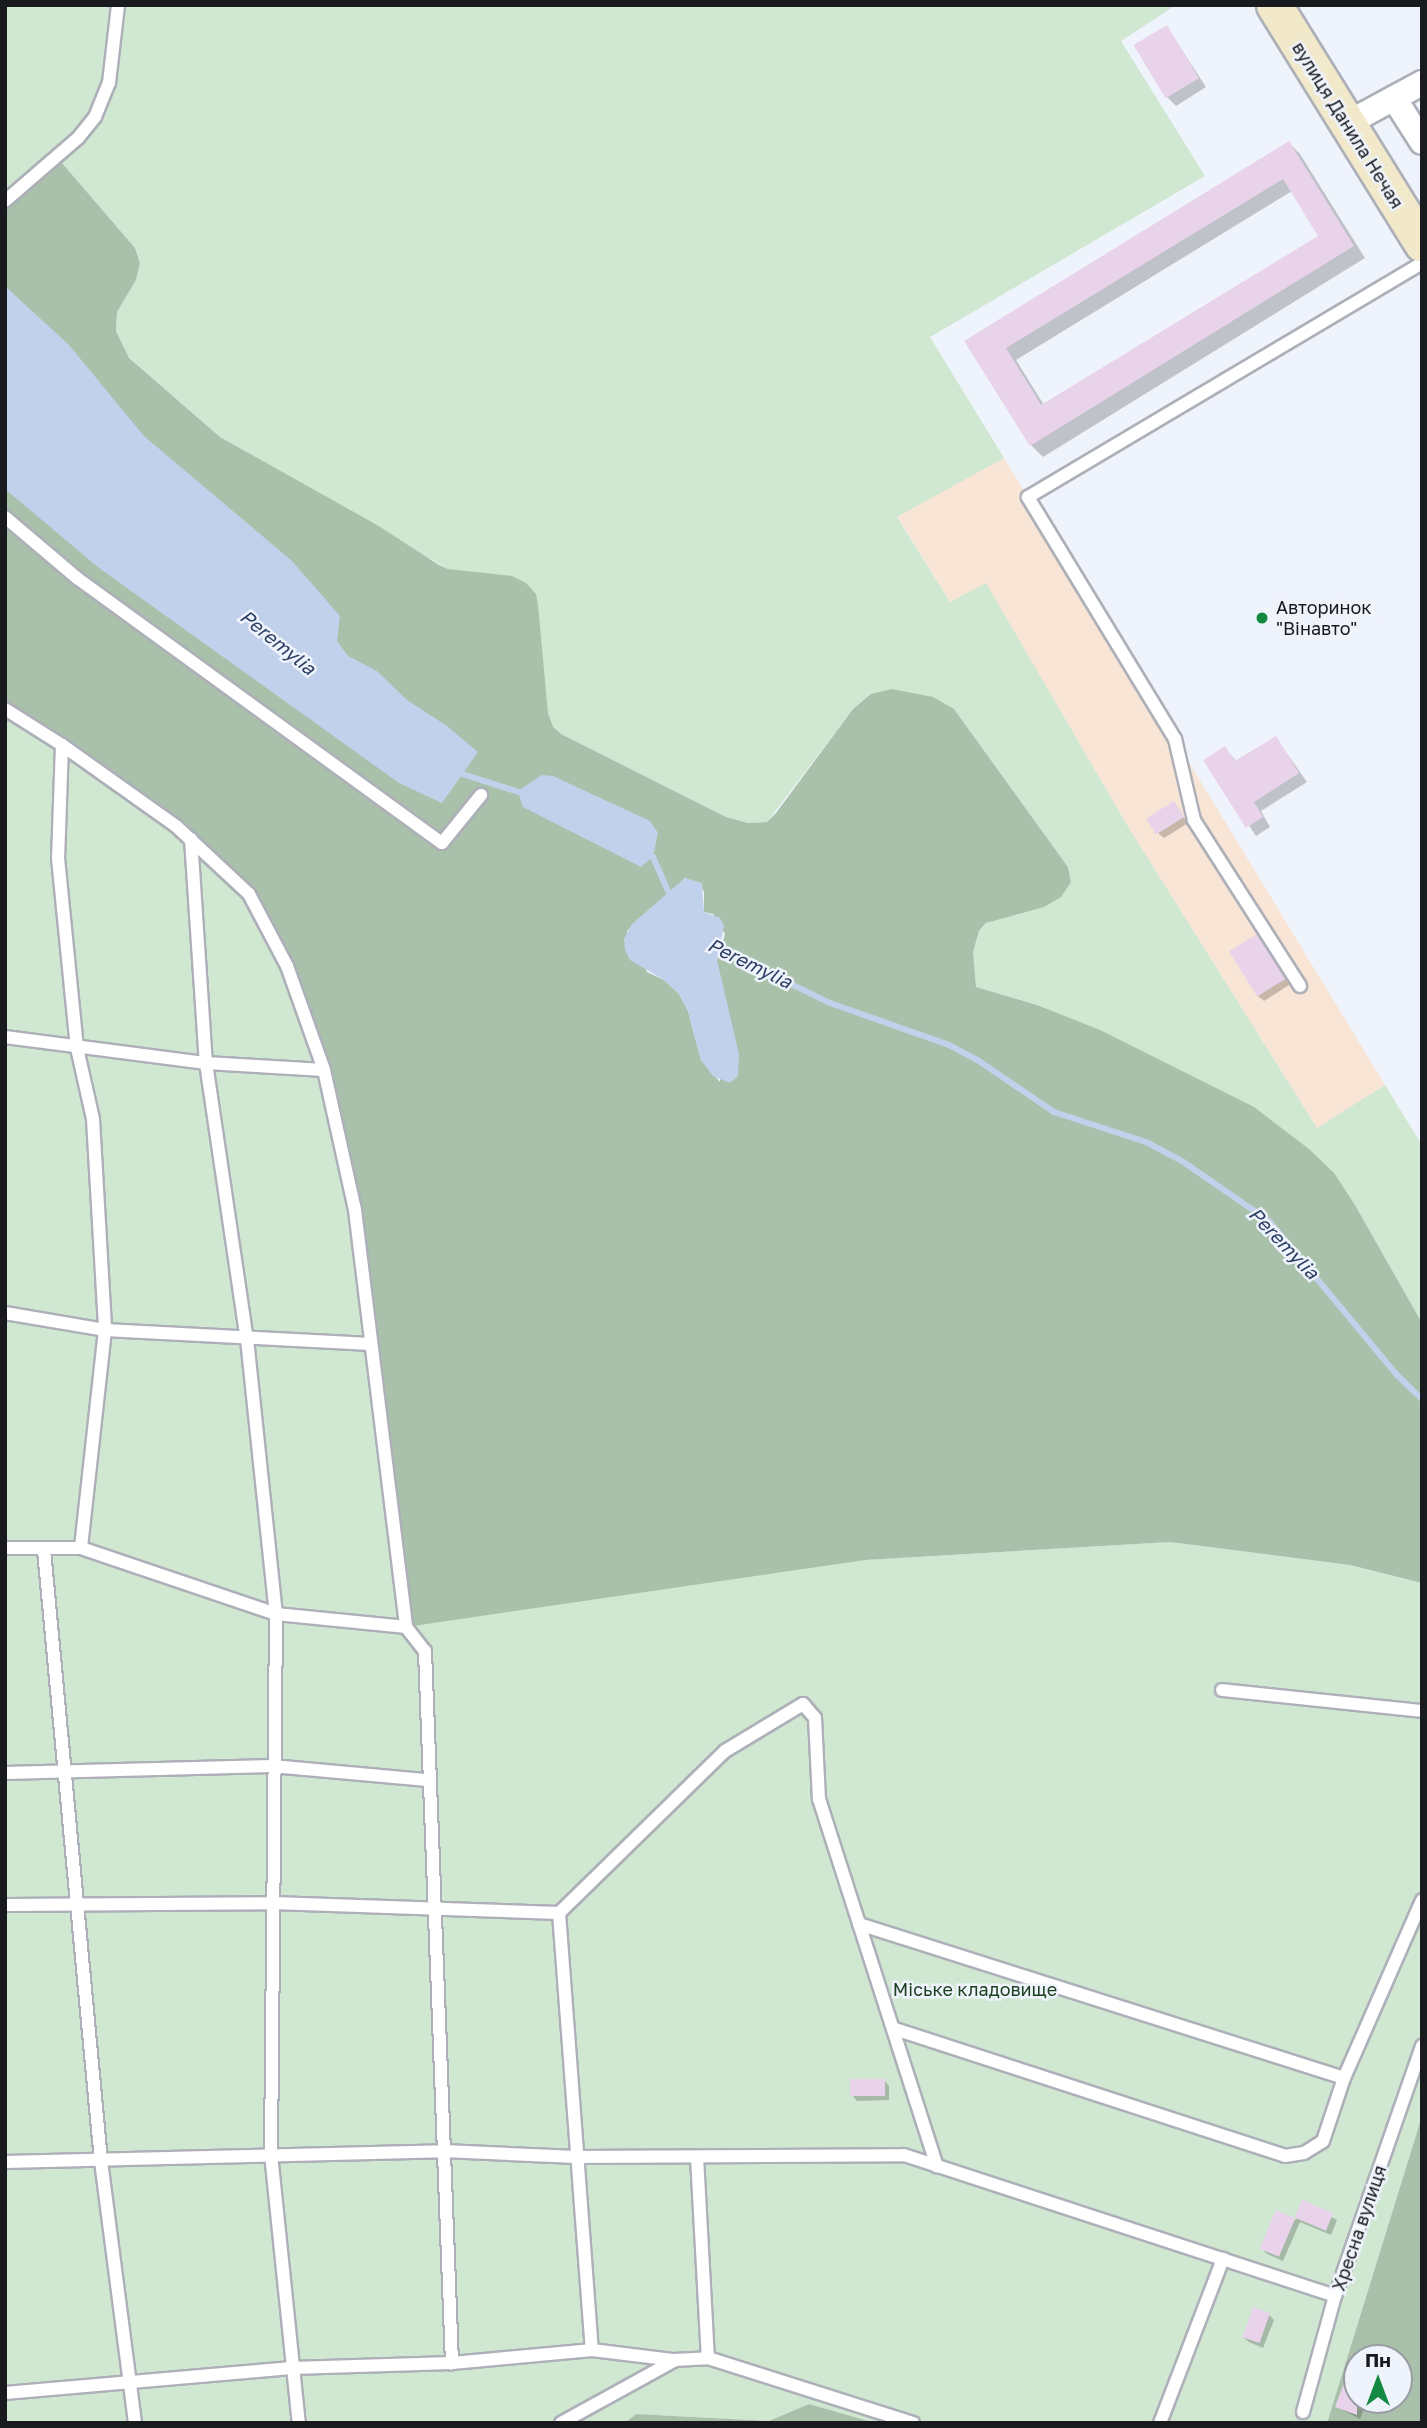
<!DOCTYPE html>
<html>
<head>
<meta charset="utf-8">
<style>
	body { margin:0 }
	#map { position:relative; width:1427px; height:2428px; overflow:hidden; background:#eff3fb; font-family:"Golos Text",sans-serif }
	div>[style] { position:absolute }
	.industrial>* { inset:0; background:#f8e5d5 }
	.green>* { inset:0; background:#d0e7d1 }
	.forest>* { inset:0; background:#a9c1aa }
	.water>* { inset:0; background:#c2d1eb }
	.shadow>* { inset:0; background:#0003 }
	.stream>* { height:6px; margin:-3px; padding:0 3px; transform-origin:3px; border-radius:3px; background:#c2d1eb }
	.building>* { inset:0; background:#e9d3eb; transform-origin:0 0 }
	.roads { filter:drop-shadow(2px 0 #adb0b8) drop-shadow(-2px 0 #adb0b8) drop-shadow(0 2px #adb0b8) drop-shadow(0 -2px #adb0b8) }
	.lane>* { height:12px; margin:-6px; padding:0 6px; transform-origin:6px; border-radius:6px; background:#fff }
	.street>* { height:24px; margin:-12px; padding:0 12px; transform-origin:12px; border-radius:12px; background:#fff }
	.secondary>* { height:35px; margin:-17.5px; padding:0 17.5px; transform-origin:17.5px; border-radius:17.5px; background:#f2e8ca }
	.dots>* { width:19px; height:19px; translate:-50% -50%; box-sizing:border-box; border:4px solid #eff3fb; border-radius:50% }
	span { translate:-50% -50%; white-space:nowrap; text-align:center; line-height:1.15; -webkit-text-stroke:5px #eff3fb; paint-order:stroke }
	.street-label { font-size:18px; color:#191a1d }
	.poi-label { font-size:18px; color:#191a1d }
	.left { translate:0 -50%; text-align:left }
	.park-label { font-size:18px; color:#1a3f1f }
	.water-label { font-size:19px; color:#2b3f65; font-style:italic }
	.frame { position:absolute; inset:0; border:7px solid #191a1d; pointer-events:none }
	.north { position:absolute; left:1343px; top:2344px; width:70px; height:70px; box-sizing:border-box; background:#eff3fb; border:2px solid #999ca2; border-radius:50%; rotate:0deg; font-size:19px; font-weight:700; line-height:28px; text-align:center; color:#191a1d }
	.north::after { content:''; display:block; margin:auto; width:24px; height:32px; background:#138942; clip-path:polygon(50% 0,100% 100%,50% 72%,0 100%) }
</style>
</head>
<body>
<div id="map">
	<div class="industrial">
		<div style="clip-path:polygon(1004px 458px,1385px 1085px,1317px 1128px,1127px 825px,986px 584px,950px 602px,897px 516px)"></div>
	</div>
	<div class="green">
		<div style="clip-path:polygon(5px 5px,1176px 5px,1121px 41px,1205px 176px,930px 337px,1004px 458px,897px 517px,950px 602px,986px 583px,1127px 825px,1317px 1128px,1385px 1085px,1422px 1145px,1422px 1323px,1355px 1205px,1037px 1005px,976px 987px,973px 952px,979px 931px,987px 923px,1000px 917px,1017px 915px,1071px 882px,1068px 867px,954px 709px,871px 694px,853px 709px,767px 822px,748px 823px,726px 817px,561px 734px,552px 727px,548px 713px,448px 569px,220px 437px,129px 358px,116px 331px,117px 312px,136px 280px,140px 263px,135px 248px,56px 156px,5px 201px)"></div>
		<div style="clip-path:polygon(5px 709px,176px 826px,249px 894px,865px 1560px,1170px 1542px,1350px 1565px,1422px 1583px,1422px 2116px,1327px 2423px,875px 2423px,809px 2404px,770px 2421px,636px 2414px,625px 2423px,5px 2423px)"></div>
	</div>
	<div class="forest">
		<div style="clip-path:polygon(evenodd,56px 156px,135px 248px,140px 263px,136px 280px,117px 312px,116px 331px,129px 358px,220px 437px,377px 525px,439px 565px,448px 569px,512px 576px,526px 583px,536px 594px,538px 605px,548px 713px,553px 727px,561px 734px,726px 817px,748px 823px,767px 822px,776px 813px,853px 709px,871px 694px,892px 689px,933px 697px,954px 709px,1068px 867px,1071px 882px,1061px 897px,1044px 907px,986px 923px,979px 931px,973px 952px,976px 987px,1037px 1005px,1100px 1030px,1254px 1107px,1309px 1149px,1334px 1173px,1355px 1205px,1422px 1323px,1422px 1583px,1350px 1565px,1170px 1542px,865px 1560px,406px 1627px,355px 1210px,324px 1070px,287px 966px,249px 894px,176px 826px,5px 709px,5px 201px,56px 156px,685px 878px,704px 891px,704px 912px,713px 914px,725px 934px,717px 960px,720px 1082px,701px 1060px,688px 1011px,679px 994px,664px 980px,647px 972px,627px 931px,685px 878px)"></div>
		<div style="clip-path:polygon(evenodd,1422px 2116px,1422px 2423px,1327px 2423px,1422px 2116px,1357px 2358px,1399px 2358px,1399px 2400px,1357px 2400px,1357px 2358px)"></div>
		<div style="clip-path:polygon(809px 2404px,875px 2423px,625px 2423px,636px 2414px,769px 2421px)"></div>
	</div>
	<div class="water">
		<div style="clip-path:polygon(5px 286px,69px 345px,144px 436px,292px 561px,340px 616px,337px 641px,348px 656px,377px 671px,407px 700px,447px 726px,478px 752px,442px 803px,399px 783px,99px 568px,5px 489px)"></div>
		<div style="clip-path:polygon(542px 775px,553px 776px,650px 821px,658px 833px,653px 857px,641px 867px,523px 807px,518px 791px)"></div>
		<div style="clip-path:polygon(685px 878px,702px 883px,704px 912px,720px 918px,724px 926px,717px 960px,739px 1054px,738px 1076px,730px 1083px,713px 1076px,701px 1060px,688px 1011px,679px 994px,664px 980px,630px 960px,625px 950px,624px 939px,632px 924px)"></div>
	</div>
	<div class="shadow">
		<div style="clip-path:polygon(1167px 27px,1206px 87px,1176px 106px,1167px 97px)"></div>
		<div style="clip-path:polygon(evenodd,1289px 143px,1300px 154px,1365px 258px,1043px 457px,1031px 445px,967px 341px,1289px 143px,1292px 191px,1320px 237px,1044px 405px,1016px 360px,1292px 191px)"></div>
		<div style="clip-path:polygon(1276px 738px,1307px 782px,1261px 811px,1270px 827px,1256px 836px,1206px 760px,1225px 748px,1237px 762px)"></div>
		<div style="clip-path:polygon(1173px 803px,1188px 823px,1164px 838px,1158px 833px)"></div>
		<div style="clip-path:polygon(1262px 942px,1289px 985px,1264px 1001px,1258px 996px)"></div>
		<div style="clip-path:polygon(884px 2080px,889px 2086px,889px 2100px,857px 2101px,852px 2095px)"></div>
		<div style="clip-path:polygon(1303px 2202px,1337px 2220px,1331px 2235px,1300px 2222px,1283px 2261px,1267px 2254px,1262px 2249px,1277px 2212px,1296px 2220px)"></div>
		<div style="clip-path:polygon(1269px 2315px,1274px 2320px,1263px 2348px,1249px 2342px,1243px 2337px)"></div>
		<div style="clip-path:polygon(1357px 2386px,1357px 2400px,1367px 2400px,1360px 2419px,1337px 2407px)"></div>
	</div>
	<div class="stream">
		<div style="left:456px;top:772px;width:72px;rotate:17.7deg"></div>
		<div style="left:648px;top:854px;width:6px;rotate:31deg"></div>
		<div style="left:653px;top:857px;width:47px;rotate:66.2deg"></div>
		<div style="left:712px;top:945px;width:131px;rotate:26.2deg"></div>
		<div style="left:830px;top:1003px;width:126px;rotate:19.4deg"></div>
		<div style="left:949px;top:1045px;width:34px;rotate:28deg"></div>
		<div style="left:979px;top:1061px;width:91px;rotate:34.2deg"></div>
		<div style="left:1054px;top:1112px;width:97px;rotate:18.1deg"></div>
		<div style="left:1146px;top:1142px;width:41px;rotate:27.8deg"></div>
		<div style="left:1182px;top:1161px;width:106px;rotate:34.6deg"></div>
		<div style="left:1269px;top:1221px;width:200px;rotate:50.3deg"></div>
		<div style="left:1397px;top:1375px;width:35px;rotate:44deg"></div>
	</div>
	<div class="building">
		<div style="left:1167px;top:25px;width:62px;height:39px;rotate:59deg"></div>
		<div style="clip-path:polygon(evenodd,1289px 141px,1354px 246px,1030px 446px,964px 341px,1289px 141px,1283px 179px,1318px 236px,1041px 405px,1006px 348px,1283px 179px)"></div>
		<div style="clip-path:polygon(1276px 736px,1299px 773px,1254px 802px,1263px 817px,1246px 828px,1203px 760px,1225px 746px,1235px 761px)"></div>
		<div style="left:1174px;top:801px;width:19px;height:33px;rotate:58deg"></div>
		<div style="left:1257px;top:934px;width:53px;height:33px;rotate:58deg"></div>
		<div style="left:850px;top:2079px;width:35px;height:17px"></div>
		<div style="left:1302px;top:2200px;width:34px;height:19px;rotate:23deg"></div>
		<div style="left:1276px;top:2210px;width:21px;height:42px;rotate:23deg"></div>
		<div style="left:1253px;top:2307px;width:18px;height:32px;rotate:19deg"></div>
		<div style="clip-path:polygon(1356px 2352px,1357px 2352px,1357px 2415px,1335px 2407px)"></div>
	</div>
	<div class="roads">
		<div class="lane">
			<div style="left:5px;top:201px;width:96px;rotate:-40.8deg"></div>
			<div style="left:78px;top:138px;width:27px;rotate:-51deg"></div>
			<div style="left:95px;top:117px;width:37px;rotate:-68deg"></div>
			<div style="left:109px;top:83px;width:79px;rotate:-83.4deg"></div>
			<div style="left:5px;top:517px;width:94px;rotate:40.3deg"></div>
			<div style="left:77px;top:578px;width:451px;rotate:36deg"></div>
			<div style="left:442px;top:843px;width:62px;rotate:-50.9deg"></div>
			<div style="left:5px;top:709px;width:67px;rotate:32.3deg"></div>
			<div style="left:62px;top:745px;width:140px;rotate:35.4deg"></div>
			<div style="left:176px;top:826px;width:100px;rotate:43deg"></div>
			<div style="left:249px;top:894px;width:81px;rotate:62.2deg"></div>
			<div style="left:287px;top:966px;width:110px;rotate:70.4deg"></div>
			<div style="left:324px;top:1070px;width:143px;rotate:77.5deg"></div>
			<div style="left:355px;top:1210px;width:420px;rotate:83deg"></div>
			<div style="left:62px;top:745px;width:113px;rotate:92deg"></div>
			<div style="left:58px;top:858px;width:191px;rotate:84.3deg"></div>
			<div style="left:77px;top:1048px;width:73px;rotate:77.3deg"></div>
			<div style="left:93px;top:1119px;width:211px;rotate:86.7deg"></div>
			<div style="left:105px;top:1330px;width:219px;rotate:96.3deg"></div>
			<div style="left:191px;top:839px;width:225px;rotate:86.2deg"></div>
			<div style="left:206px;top:1063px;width:279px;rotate:81.6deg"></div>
			<div style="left:247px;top:1339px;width:277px;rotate:84deg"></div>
			<div style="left:276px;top:1614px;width:540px;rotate:90.53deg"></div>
			<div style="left:271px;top:2154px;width:270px;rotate:84.1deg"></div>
			<div style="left:1300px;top:986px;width:197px;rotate:-122.6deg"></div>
			<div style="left:1194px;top:820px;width:83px;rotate:-103.2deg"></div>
			<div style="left:1175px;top:739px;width:283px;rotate:-121.3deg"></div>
			<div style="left:1028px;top:497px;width:458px;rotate:-30.7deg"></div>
			<div style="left:5px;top:1037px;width:203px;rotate:7.4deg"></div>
			<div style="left:206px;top:1063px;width:118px;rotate:3.4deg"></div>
			<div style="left:5px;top:1313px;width:101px;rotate:9.6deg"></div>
			<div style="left:105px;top:1330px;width:266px;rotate:3deg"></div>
			<div style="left:5px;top:1548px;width:76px"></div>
			<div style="left:81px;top:1548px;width:206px;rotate:18.7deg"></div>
			<div style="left:276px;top:1614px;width:131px;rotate:5.7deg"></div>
			<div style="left:406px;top:1627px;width:31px;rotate:52deg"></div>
			<div style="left:425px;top:1651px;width:713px;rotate:87.83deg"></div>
			<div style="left:44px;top:1550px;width:614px;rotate:84.67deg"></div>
			<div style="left:101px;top:2161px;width:264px;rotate:82.6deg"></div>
			<div style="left:1222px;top:1690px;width:201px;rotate:6deg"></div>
			<div style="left:5px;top:1773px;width:267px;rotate:-1.5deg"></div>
			<div style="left:272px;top:1766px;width:156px;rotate:5.2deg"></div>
			<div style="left:5px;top:1905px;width:268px;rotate:-0.4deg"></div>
			<div style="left:273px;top:1903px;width:286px;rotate:2deg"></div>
			<div style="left:559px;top:1913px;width:438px;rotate:85.7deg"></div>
			<div style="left:559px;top:1913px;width:232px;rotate:-44.3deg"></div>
			<div style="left:725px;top:1751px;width:91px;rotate:-31.1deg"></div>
			<div style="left:803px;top:1704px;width:18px;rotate:49deg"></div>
			<div style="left:815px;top:1718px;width:81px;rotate:87.2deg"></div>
			<div style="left:819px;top:1799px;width:386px;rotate:72.2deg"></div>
			<div style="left:859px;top:1924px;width:509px;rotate:17.62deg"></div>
			<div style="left:895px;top:2029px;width:410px;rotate:18deg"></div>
			<div style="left:1285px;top:2156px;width:19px;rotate:-9deg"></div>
			<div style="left:1304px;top:2153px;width:22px;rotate:-32deg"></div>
			<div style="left:1323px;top:2141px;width:66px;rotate:-71.6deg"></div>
			<div style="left:1344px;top:2078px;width:194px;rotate:-66.3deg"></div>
			<div style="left:697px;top:2157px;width:201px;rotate:86.9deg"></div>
			<div style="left:5px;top:2162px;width:439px;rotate:-1.4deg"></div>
			<div style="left:444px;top:2151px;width:132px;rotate:2.6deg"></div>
			<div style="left:576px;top:2157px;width:328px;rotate:-0.3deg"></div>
			<div style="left:904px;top:2155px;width:453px;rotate:18.1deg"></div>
			<div style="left:5px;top:2393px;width:288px;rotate:-5deg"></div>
			<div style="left:292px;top:2368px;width:160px;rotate:-1.8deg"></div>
			<div style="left:452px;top:2363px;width:141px;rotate:-5.3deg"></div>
			<div style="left:592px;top:2350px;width:83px;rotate:7deg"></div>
			<div style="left:674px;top:2360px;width:34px;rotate:-3deg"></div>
			<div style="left:708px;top:2358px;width:215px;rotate:17.6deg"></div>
			<div style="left:1303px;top:2412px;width:120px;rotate:-74.6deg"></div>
			<div style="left:1335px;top:2296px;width:265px;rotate:-70.8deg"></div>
			<div style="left:561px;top:2423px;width:129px;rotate:-28.8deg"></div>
			<div style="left:1160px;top:2423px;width:176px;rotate:-69deg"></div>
		</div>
		<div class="street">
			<div style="left:1394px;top:98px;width:52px;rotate:57.5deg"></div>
			<div style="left:1348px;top:123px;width:84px;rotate:-28.4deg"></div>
		</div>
		<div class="secondary">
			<div style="left:1274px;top:5px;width:281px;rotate:58.2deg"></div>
		</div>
	</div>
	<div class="dots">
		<div style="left:1262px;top:618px;background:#138942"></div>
	</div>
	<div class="street-label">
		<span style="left:1348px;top:125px;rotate:58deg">вулиця Данила Нечая</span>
		<span style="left:1359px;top:2228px;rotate:-71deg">Хресна вулиця</span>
	</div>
	<div class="poi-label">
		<span class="left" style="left:1276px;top:618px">Авторинок<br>"Вінавто"</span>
	</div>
	<div class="park-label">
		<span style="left:975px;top:1989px">Міське кладовище</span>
	</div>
	<div class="water-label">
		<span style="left:278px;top:642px;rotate:39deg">Peremylia</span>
		<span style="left:750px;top:963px;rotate:26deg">Peremylia</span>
		<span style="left:1284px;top:1243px;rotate:46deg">Peremylia</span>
	</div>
	<div class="frame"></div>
	<div class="north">Пн</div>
</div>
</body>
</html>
